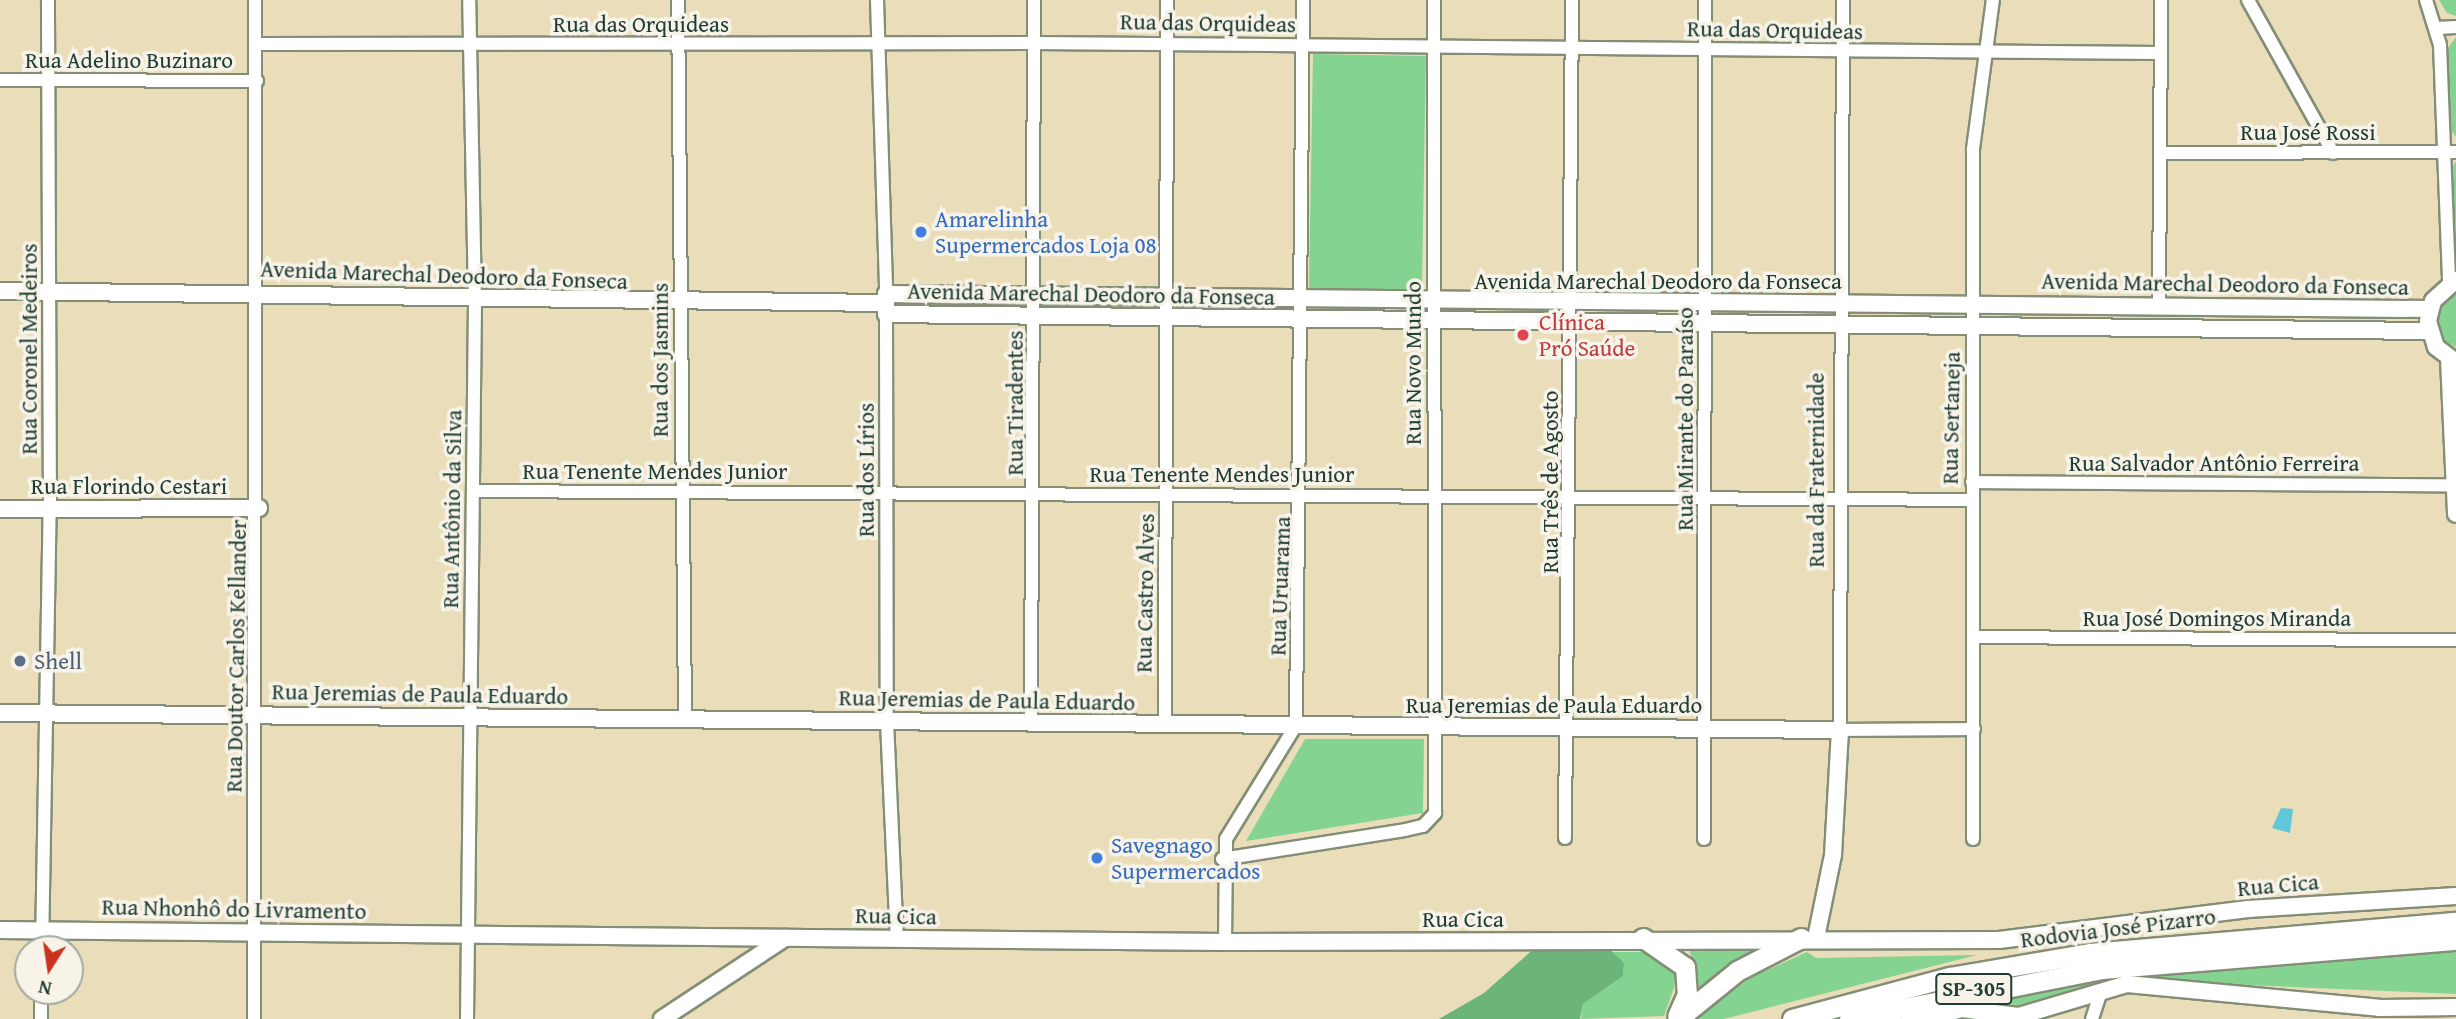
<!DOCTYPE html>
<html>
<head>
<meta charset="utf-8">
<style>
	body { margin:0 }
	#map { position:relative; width:2456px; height:1019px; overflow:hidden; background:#eadeba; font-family:"Gentium Book Plus",serif }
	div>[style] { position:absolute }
	.green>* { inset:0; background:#84d391; transform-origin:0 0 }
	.forest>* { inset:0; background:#6bb57b }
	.water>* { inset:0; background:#5ec7d9 }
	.roads { filter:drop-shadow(2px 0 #848e77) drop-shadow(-2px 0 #848e77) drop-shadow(0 2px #848e77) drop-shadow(0 -2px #848e77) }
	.minor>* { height:12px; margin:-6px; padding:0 6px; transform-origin:6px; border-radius:6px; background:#fff }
	.tertiary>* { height:16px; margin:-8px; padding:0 8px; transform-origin:8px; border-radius:8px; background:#fff }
	.primary>* { height:19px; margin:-9.5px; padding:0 9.5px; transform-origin:9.5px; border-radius:9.5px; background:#fff }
	.dots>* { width:19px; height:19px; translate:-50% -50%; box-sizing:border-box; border:4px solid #f7f3e8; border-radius:50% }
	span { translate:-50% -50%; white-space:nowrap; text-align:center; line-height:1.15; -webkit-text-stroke:7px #f7f3e8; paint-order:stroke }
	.shield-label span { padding:2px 5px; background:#f7f3e8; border:2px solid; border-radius:5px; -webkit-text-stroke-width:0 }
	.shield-label { font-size:21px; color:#1f3d34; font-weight:700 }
	.street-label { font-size:23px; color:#1f3d34 }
	.shop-label { font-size:23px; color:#366cbe }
	.left { translate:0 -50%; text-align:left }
	.health-label { font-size:23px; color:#be3a42 }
	.service-label { font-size:23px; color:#4e5e75 }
	.north { position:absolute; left:14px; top:935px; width:70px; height:70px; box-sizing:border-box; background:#f7f3e8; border:2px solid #a1aaa0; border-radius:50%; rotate:192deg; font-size:19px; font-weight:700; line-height:28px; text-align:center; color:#1f3d34 }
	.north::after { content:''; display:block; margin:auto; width:24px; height:32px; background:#c8321e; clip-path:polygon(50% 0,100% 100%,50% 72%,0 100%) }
</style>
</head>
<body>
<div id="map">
	<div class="green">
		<div style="clip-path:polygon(2439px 0,2456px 0,2456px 16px,2447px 13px)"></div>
		<div style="clip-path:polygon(2456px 37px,2456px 137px,2450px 128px,2446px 51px)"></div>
		<div style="left:1313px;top:54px;width:113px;height:242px;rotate:1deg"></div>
		<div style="clip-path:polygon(2456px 161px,2456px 254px,2451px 171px)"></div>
		<div style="clip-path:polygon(2456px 294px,2456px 347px,2443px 340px,2436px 320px,2441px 302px)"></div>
		<div style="clip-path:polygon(1305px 739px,1424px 739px,1423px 813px,1246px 841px)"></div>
		<div style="clip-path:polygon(1689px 948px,1706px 950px,1753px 951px,1700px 991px)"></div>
		<div style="clip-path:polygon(2456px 951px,2456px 994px,2108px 979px,2020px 1005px,1984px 1003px,2062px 980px,2199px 964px)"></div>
		<div style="clip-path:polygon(1610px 952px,1661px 952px,1677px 979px,1664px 1016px,1581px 1019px,1583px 1004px,1623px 976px,1624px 963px)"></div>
		<div style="clip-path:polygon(1807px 952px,1816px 958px,1977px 955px,1724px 1019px,1695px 1019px,1750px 978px)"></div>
	</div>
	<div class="forest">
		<div style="clip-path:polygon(1604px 944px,1624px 963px,1623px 976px,1583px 1004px,1580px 1019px,1439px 1019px,1484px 993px,1537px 946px)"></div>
	</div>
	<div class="water">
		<div style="clip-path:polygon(2281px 808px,2293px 809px,2290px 833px,2272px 828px)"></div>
	</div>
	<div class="roads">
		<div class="minor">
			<div style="left:678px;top:0;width:720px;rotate:89.44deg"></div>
			<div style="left:877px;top:0;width:294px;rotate:88.2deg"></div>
			<div style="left:1843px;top:0;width:730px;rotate:90.24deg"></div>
			<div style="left:1840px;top:730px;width:134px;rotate:-0.4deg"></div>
			<div style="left:2248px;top:0;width:175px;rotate:60.9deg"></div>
			<div style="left:2426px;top:0;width:47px;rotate:72.7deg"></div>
			<div style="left:2440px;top:45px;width:238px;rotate:87.8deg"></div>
			<div style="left:2437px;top:28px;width:19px;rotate:-3deg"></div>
			<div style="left:256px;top:44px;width:778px;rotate:-0.07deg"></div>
			<div style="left:1034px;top:43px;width:1125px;rotate:0.51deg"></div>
			<div style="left:0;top:80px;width:257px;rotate:0.2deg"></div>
			<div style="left:2160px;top:153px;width:296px;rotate:-0.2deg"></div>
			<div style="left:2159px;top:306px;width:306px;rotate:-89.6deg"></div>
			<div style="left:886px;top:314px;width:408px;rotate:89.9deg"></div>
			<div style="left:887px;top:722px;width:217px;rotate:87.4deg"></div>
			<div style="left:1972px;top:482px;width:484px;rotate:0.4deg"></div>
			<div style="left:473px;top:491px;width:1499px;rotate:0.34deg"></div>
			<div style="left:1977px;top:637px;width:479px;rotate:0.4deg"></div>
			<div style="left:1031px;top:723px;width:723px;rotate:-89.76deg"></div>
			<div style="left:1165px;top:724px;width:724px;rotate:-89.84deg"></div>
			<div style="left:1565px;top:838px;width:838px;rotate:-89.52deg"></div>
			<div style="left:1704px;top:839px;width:839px;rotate:-89.93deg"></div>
			<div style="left:1973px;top:839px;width:690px;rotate:-90deg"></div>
			<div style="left:1973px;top:149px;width:150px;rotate:-82.4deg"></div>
			<div style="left:1222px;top:859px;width:185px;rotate:-9deg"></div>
			<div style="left:1405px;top:830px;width:18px;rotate:-13deg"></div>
			<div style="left:1423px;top:826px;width:18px;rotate:-47deg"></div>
			<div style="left:1435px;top:813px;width:813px;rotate:-90.07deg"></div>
			<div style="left:1225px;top:942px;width:103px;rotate:-89.4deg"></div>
			<div style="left:1226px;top:839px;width:134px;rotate:-58.4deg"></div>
			<div style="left:1296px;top:725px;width:725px;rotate:-89.45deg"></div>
			<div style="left:42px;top:949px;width:440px;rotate:-89deg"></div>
			<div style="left:50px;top:509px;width:509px;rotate:-90.23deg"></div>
			<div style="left:41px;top:1019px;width:28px;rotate:-90deg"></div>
			<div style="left:254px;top:1019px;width:1019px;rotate:-89.94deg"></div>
			<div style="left:467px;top:1019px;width:717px;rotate:-89.36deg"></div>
			<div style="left:475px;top:302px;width:302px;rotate:-91.1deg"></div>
			<div style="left:2092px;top:1019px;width:29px;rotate:-72deg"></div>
		</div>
		<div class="tertiary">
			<div style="left:2456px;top:280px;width:31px;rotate:138deg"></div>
			<div style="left:2433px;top:301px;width:21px;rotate:104deg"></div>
			<div style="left:2428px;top:321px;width:27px;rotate:73deg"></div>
			<div style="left:2436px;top:347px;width:25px;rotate:37deg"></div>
			<div style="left:0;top:291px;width:886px;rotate:0.78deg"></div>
			<div style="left:2429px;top:331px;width:1543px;rotate:-179.37deg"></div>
			<div style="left:886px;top:314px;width:20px;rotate:-90deg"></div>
			<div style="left:886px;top:294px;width:1543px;rotate:0.56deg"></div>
			<div style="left:2449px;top:359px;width:155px;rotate:87.4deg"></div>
			<div style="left:0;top:509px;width:259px;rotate:-0.2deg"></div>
			<div style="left:0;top:713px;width:1840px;rotate:0.53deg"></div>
			<div style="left:1840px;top:730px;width:125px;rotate:93.2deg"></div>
			<div style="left:1833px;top:855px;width:85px;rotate:101.6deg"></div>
			<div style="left:0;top:930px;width:1225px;rotate:0.56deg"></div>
			<div style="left:1225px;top:942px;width:774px;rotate:-0.15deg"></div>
			<div style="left:1999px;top:940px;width:251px;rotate:-7.1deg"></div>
			<div style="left:2248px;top:909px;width:208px;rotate:-3.6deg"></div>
			<div style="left:662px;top:1019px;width:147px;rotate:-33.4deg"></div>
			<div style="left:1924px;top:1019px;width:39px;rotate:-15deg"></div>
			<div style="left:1962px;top:1009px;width:57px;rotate:7deg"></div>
			<div style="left:2019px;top:1016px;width:113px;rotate:-16.5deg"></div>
			<div style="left:2127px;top:984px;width:253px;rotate:5.4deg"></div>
			<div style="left:2379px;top:1008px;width:77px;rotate:-0.7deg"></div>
		</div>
		<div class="primary">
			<div style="left:1643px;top:938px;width:51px;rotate:34.6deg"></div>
			<div style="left:1685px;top:967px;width:27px;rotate:86deg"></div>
			<div style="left:1687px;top:994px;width:24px;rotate:114deg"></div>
			<div style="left:1678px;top:1019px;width:76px;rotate:-39.1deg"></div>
			<div style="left:1737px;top:971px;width:72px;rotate:-27.3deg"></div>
			<div style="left:1792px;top:1019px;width:163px;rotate:-15deg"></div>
			<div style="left:1949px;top:977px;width:144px;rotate:-9.6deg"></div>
			<div style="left:2091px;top:953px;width:366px;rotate:-4.9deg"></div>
			<div style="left:1849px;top:1019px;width:258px;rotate:-11.2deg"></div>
			<div style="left:2102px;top:969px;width:355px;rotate:-4.7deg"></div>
			<div style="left:1911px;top:1019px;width:12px;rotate:-14deg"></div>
		</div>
	</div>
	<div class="dots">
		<div style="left:921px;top:232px;background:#3f7fe0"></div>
		<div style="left:1523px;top:335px;background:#e0444e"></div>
		<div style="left:20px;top:661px;background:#5c6f8a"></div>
		<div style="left:1097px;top:858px;background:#3f7fe0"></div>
	</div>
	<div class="shield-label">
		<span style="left:1974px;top:989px">SP-305</span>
	</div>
	<div class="street-label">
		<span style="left:1208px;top:23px;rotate:1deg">Rua das Orquideas</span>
		<span style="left:641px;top:24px">Rua das Orquideas</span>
		<span style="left:1775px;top:30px;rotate:1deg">Rua das Orquideas</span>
		<span style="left:129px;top:60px">Rua Adelino Buzinaro</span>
		<span style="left:2308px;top:132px">Rua José Rossi</span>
		<span style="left:444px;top:275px;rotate:2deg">Avenida Marechal Deodoro da Fonseca</span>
		<span style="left:1658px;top:281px">Avenida Marechal Deodoro da Fonseca</span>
		<span style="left:2225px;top:284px;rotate:1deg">Avenida Marechal Deodoro da Fonseca</span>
		<span style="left:1091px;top:294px;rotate:1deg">Avenida Marechal Deodoro da Fonseca</span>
		<span style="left:29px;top:349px;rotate:-90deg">Rua Coronel Medeiros</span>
		<span style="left:660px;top:360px;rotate:-90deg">Rua dos Jasmins</span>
		<span style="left:1413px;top:363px;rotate:-90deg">Rua Novo Mundo</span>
		<span style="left:1015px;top:403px;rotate:-90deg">Rua Tiradentes</span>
		<span style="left:1951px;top:418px;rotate:-89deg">Rua Sertaneja</span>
		<span style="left:1685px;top:419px;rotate:-90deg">Rua Mirante do Paraíso</span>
		<span style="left:2214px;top:463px">Rua Salvador Antônio Ferreira</span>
		<span style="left:866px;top:470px;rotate:-90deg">Rua dos Lírios</span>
		<span style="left:1816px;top:470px;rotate:-90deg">Rua da Fraternidade</span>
		<span style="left:655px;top:471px">Rua Tenente Mendes Junior</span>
		<span style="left:1222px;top:474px">Rua Tenente Mendes Junior</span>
		<span style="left:1550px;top:482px;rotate:-90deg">Rua Três de Agosto</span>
		<span style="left:129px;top:486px">Rua Florindo Cestari</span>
		<span style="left:452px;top:509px;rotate:-89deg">Rua Antônio da Silva</span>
		<span style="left:1280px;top:586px;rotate:-88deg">Rua Uruarama</span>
		<span style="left:1145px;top:593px;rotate:-89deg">Rua Castro Alves</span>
		<span style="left:2217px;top:618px">Rua José Domingos Miranda</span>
		<span style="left:236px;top:656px;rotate:-89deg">Rua Doutor Carlos Kellander</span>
		<span style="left:420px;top:694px;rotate:1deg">Rua Jeremias de Paula Eduardo</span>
		<span style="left:987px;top:700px;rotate:1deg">Rua Jeremias de Paula Eduardo</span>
		<span style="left:1554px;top:705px">Rua Jeremias de Paula Eduardo</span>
		<span style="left:2278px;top:885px;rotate:-5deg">Rua Cica</span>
		<span style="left:234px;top:909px;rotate:1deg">Rua Nhonhô do Livramento</span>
		<span style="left:896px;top:916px;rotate:1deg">Rua Cica</span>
		<span style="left:1463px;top:919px">Rua Cica</span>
		<span style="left:2118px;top:928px;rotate:-7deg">Rodovia José Pizarro</span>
	</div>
	<div class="shop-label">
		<span class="left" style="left:935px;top:232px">Amarelinha<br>Supermercados Loja 08</span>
		<span class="left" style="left:1111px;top:858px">Savegnago<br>Supermercados</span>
	</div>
	<div class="health-label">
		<span class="left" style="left:1539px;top:335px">Clínica<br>Pró Saúde</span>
	</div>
	<div class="service-label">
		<span class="left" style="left:34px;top:661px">Shell</span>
	</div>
	<div class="north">N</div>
</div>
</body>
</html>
